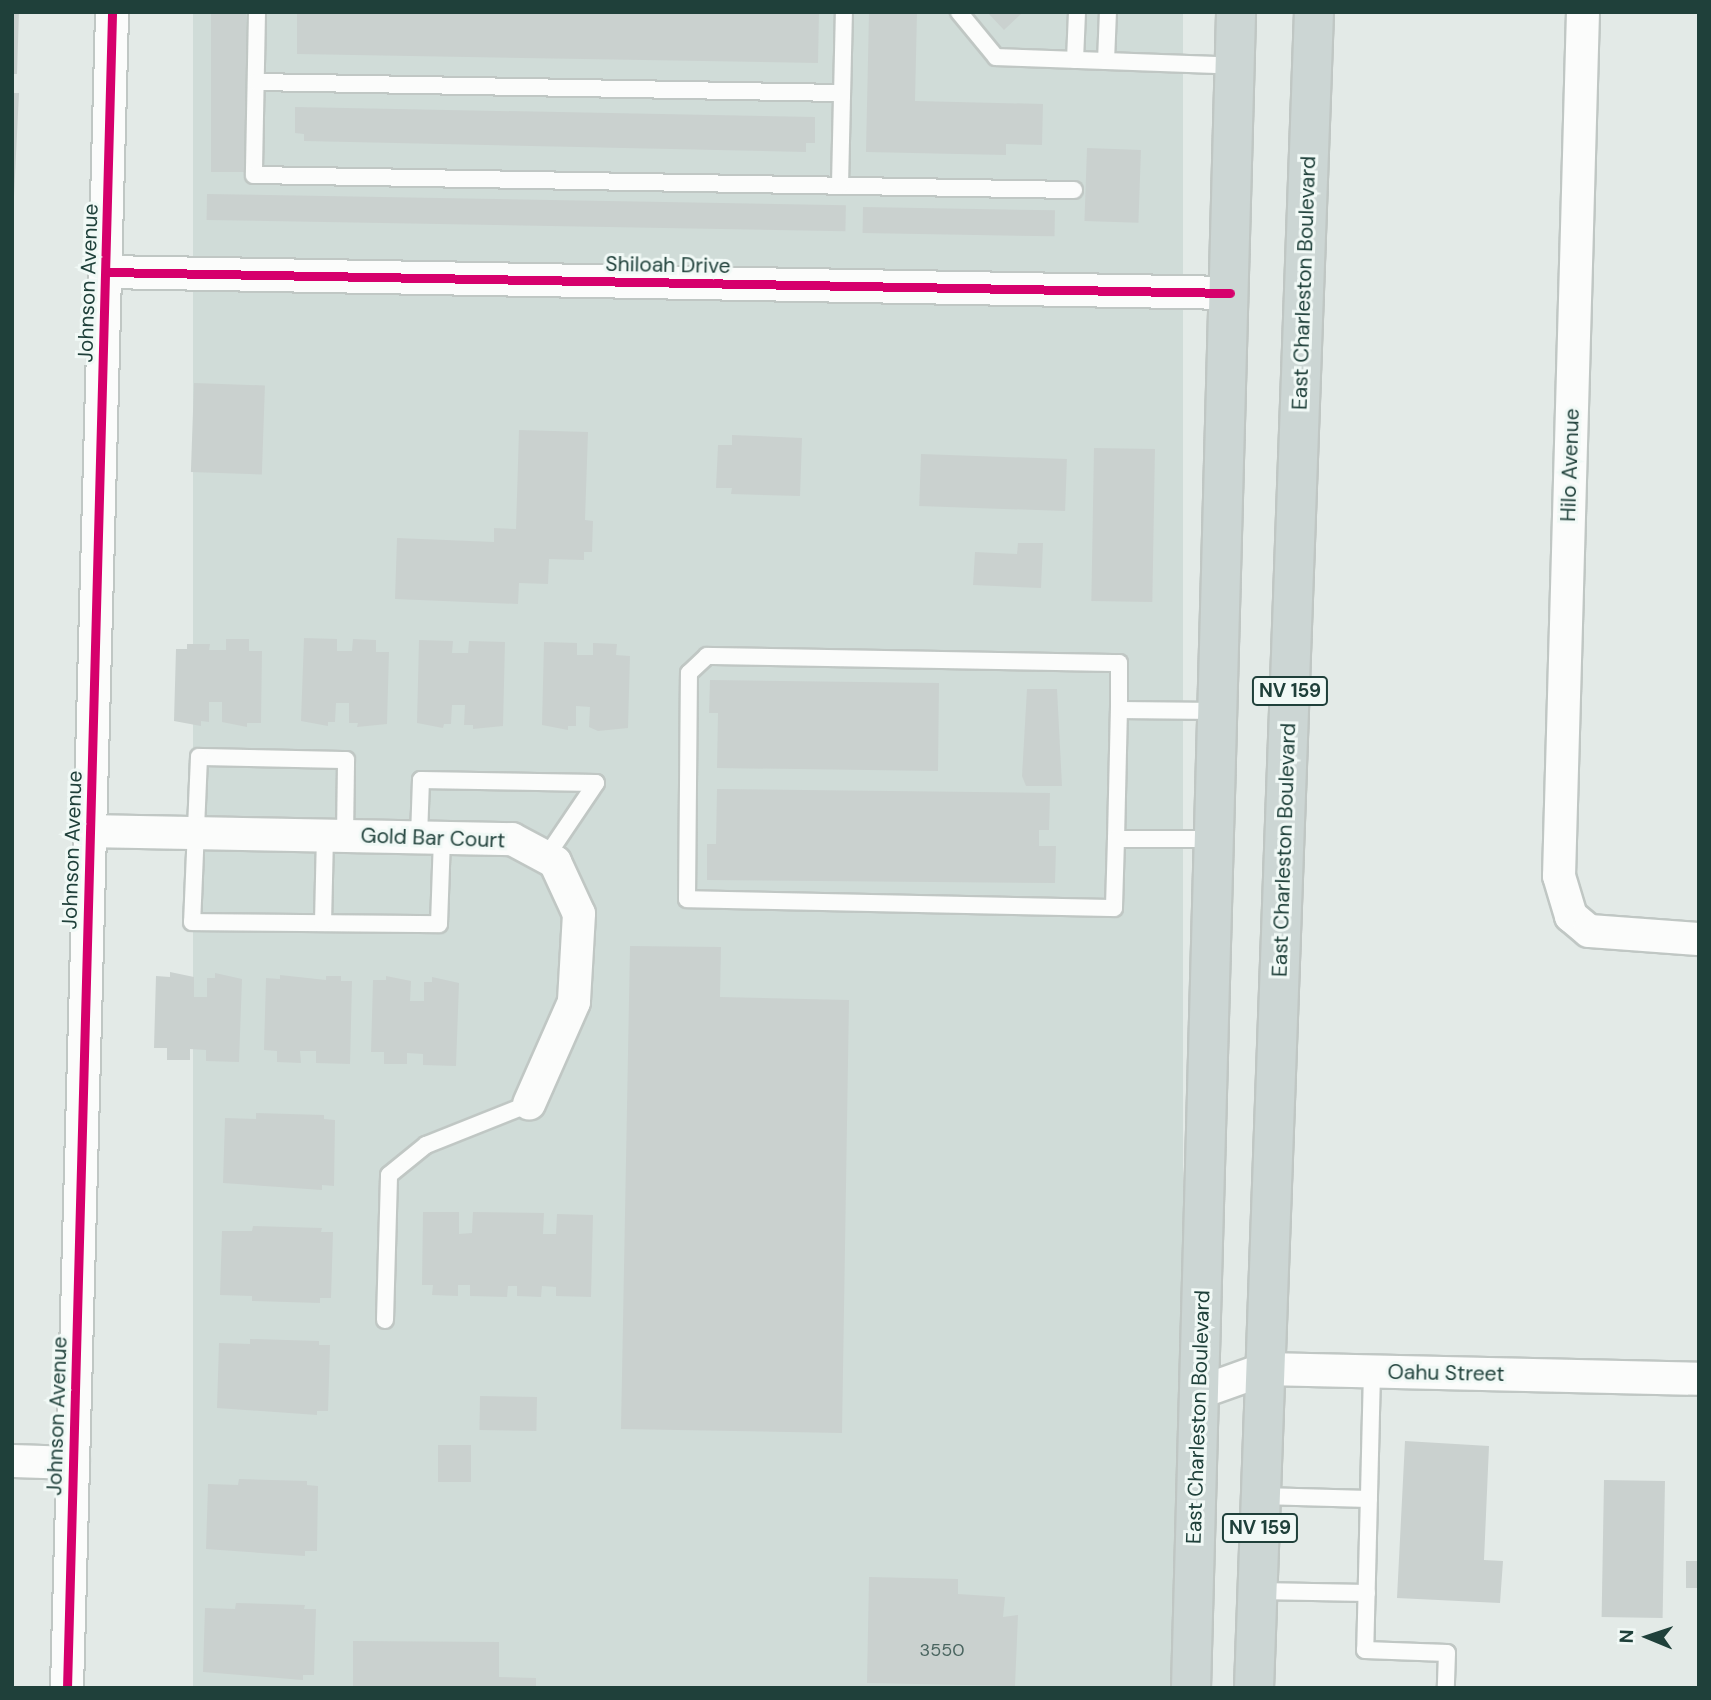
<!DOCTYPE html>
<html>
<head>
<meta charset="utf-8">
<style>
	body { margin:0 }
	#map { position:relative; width:1711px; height:1700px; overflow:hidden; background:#e3eae7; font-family:"DM Sans",sans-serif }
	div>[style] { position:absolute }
	.built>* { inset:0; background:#d0dcd8; transform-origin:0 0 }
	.building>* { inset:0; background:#cad1cf; transform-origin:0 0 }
	.roads { filter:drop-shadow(2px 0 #c0c7c4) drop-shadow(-2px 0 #c0c7c4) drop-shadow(0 2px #c0c7c4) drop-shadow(0 -2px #c0c7c4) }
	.lane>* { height:16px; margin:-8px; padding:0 8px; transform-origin:8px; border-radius:8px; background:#fbfcfb }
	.street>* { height:32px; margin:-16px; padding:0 16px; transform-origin:16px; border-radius:16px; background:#fbfcfb }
	.primary>* { height:38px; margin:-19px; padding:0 19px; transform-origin:19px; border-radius:19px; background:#ccd6d4 }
	.cycleway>* { height:9px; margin:-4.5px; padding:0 4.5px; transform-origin:4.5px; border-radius:4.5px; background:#d6006c }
	span { translate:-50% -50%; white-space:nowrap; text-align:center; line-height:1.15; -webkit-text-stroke:6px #f1f9f6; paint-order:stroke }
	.number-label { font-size:18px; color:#4a6560 }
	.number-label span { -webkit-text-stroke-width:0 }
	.shield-label span { padding:2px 5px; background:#f1f9f6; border:2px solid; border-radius:5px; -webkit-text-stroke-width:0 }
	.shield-label { font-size:19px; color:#1f403a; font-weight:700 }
	.street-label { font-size:21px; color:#1f403a }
	.frame { position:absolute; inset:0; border:14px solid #1f403a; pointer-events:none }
	.north { position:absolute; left:1613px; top:1602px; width:70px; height:70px; -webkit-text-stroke:5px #f1f9f6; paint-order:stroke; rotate:272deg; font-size:19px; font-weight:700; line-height:28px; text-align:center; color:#1f403a }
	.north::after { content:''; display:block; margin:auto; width:24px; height:32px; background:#1f403a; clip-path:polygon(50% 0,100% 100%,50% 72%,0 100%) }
</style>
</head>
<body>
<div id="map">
	<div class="built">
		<div style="left:193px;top:12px;width:990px;height:1676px"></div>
	</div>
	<div class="building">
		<div style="clip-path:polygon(12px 12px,19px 12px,17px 74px,12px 74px)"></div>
		<div style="left:211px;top:12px;width:35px;height:160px"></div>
		<div style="clip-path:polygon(297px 12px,819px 12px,818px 63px,297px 54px)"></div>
		<div style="clip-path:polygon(869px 12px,917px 12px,915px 101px,1043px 104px,1042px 145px,1006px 144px,1006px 155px,866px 152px)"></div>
		<div style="clip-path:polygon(987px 12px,1023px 12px,1004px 30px)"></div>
		<div style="clip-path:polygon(12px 93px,19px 93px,14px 196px,12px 196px)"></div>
		<div style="clip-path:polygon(295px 107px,815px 117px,815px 143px,806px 143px,806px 152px,304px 141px,304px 134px,295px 133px)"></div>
		<div style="left:1087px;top:148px;width:54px;height:73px;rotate:2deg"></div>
		<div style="left:207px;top:194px;width:639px;height:26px;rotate:1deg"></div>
		<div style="left:863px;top:207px;width:192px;height:26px;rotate:1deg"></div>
		<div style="left:194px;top:383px;width:71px;height:89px;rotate:2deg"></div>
		<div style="clip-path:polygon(519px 430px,588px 432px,585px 520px,593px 521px,592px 552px,584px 552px,584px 560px,549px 559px,548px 584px,519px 583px,518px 604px,395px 599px,397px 538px,494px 542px,494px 528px,516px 529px)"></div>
		<div style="clip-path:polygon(732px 435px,802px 438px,800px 496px,731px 494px,732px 488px,716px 488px,718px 445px,732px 445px)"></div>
		<div style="left:1094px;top:448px;width:61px;height:153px;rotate:1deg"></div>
		<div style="left:921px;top:454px;width:146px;height:52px;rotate:2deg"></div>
		<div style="clip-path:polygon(1018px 543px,1043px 543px,1041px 588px,973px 585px,975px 552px,1017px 554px)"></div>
		<div style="clip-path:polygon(304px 638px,337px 639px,337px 651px,352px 651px,353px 639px,376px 640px,376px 652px,389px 652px,387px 724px,357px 727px,358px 723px,349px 723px,349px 703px,336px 703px,335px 722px,328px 722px,328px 726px,301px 721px)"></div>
		<div style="clip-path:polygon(226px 639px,249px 639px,249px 651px,262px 651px,261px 723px,247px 723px,247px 727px,222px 722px,222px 702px,209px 702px,209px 722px,201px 721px,201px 726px,174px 721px,176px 649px,187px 649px,187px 644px,210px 644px,209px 650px,226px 650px)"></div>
		<div style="clip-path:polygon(419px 640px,453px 641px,452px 653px,468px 653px,469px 641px,505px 642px,503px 726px,473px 729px,473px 725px,464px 725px,465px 705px,452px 705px,451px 724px,444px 724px,443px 728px,417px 723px)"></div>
		<div style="clip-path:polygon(544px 642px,577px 643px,577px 655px,593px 655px,593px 643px,617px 644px,616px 655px,630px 656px,628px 728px,598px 731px,589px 727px,590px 707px,576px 706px,576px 726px,568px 726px,568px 730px,542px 725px)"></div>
		<div style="clip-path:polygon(710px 680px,939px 683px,938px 771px,717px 768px,718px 713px,709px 713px)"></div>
		<div style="clip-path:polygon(1027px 689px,1057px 689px,1062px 786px,1026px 786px,1022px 776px)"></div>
		<div style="clip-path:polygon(717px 789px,1050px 793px,1049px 830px,1039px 830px,1039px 846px,1056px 846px,1055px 883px,707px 880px,707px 844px,716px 844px)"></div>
		<div style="clip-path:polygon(630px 946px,721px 947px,720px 997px,849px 1000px,842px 1433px,621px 1429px)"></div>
		<div style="clip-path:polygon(170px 972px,194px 977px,194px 997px,207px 997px,207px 978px,215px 978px,215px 973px,242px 979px,239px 1062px,206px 1061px,206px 1050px,190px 1049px,190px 1060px,167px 1060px,167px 1048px,154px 1048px,156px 976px,170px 977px)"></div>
		<div style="clip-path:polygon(280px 975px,326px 980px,326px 976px,341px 976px,341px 981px,352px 981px,350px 1064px,316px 1063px,316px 1051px,300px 1051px,301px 1063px,277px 1062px,277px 1051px,264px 1050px,266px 978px,280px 979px)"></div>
		<div style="clip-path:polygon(386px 976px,411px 981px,410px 1001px,424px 1001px,424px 982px,432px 982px,432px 977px,459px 983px,456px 1066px,423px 1065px,423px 1054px,407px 1053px,407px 1064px,384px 1064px,384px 1052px,371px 1052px,373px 980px,386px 980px)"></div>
		<div style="clip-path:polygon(256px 1113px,324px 1115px,324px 1119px,335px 1120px,334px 1186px,322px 1185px,322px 1190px,223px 1183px,225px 1118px,256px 1119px)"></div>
		<div style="clip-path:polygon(423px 1212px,459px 1212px,459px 1234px,472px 1233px,473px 1212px,544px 1213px,543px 1234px,556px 1234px,557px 1214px,593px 1215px,591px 1297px,556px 1296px,556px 1287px,542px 1286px,541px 1297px,517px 1296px,517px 1286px,508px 1286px,507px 1297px,470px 1296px,470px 1285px,458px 1285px,458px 1296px,432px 1295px,433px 1285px,422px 1285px)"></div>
		<div style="clip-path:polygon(253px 1226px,322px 1228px,321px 1232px,333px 1232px,331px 1298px,320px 1298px,320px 1303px,252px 1301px,252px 1296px,220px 1295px,222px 1231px,252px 1231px)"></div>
		<div style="clip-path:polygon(250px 1339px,319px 1341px,319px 1345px,330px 1345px,328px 1411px,317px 1411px,317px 1415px,217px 1408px,219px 1343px,250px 1344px)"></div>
		<div style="left:480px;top:1396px;width:57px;height:34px;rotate:1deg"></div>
		<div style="clip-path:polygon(1405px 1441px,1489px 1446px,1484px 1560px,1503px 1561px,1500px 1603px,1397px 1598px)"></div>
		<div style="left:438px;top:1445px;width:33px;height:37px"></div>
		<div style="clip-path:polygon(239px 1479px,307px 1481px,307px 1485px,318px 1486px,317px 1551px,305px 1551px,305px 1556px,206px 1549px,208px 1484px,238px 1485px)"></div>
		<div style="left:1604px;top:1480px;width:61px;height:137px;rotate:1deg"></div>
		<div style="left:1686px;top:1561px;width:13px;height:27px"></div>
		<div style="clip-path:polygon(869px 1577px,958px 1579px,958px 1594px,1005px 1597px,1003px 1617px,1018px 1615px,1015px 1686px,867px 1683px)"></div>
		<div style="clip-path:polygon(236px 1603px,305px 1605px,304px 1609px,316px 1609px,314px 1675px,303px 1675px,303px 1680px,203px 1672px,205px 1608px,235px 1609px)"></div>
		<div style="clip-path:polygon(353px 1641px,499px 1642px,499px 1677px,536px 1678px,536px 1688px,353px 1688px)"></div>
	</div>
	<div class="roads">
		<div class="lane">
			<div style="left:257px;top:12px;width:163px;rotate:91.1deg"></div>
			<div style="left:254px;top:175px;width:820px;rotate:1.05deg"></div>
			<div style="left:959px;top:12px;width:58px;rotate:50.6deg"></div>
			<div style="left:996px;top:57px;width:240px;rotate:2.1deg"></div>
			<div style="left:1075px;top:60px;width:48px;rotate:-87.6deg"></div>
			<div style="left:1106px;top:61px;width:49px;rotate:-87.7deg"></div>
			<div style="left:256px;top:82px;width:586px;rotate:1.08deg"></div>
			<div style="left:840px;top:185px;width:173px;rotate:-88.7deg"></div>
			<div style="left:345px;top:836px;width:76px;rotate:-89.2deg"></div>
			<div style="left:346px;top:760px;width:147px;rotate:-178.8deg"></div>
			<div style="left:199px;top:757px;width:165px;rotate:92.4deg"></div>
			<div style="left:192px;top:922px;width:247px;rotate:0.5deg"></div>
			<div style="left:439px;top:924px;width:86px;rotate:-88deg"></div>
			<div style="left:419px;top:837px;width:57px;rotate:-88deg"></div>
			<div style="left:421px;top:780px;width:175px;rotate:1deg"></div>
			<div style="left:596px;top:783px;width:89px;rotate:124deg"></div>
			<div style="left:1116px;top:839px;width:129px;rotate:-88.7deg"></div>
			<div style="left:1214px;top:839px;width:98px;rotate:180deg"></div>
			<div style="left:1116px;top:839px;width:69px;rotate:91.7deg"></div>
			<div style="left:1114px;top:908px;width:427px;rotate:-178.8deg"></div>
			<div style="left:687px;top:899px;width:226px;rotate:-89.5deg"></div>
			<div style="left:689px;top:673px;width:25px;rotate:-43deg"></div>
			<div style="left:707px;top:656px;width:412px;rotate:1deg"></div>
			<div style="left:1119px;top:663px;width:47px;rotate:90deg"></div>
			<div style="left:1119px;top:710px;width:99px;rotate:0.6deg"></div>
			<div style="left:323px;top:923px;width:87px;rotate:-88.7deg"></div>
			<div style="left:385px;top:1320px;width:145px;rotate:-88.4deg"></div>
			<div style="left:389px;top:1175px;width:48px;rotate:-39deg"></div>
			<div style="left:426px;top:1145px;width:111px;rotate:-21.7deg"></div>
			<div style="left:1372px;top:1372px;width:278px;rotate:91.4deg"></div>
			<div style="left:1365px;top:1650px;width:82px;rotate:2.1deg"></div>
			<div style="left:1447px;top:1653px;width:35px;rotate:92deg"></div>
			<div style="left:1261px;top:1496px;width:108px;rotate:1.6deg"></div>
			<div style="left:1258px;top:1591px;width:109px;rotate:1.1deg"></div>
		</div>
		<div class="street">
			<div style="left:1583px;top:12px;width:864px;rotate:91.59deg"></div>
			<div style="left:1559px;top:876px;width:42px;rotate:73.3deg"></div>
			<div style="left:1571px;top:916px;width:23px;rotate:40deg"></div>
			<div style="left:1589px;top:931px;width:110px;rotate:4.2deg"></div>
			<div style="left:106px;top:272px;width:1124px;rotate:1.07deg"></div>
			<div style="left:90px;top:831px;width:422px;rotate:1.1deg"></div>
			<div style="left:512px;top:839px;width:49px;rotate:28.1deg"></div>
			<div style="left:555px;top:862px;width:57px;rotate:65.2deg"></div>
			<div style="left:579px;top:914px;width:88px;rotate:93.3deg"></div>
			<div style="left:574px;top:1002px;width:111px;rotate:113.8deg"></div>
			<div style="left:1198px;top:1393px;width:71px;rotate:-19.7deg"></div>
			<div style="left:1265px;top:1369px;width:434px;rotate:1.3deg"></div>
			<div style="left:12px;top:1461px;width:61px;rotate:1.9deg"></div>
			<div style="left:67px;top:1688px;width:1677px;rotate:-88.46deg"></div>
		</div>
		<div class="primary">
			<div style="left:1191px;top:1688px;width:1677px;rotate:-88.46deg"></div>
			<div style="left:1254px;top:1688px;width:1677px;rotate:-87.95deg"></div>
		</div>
	</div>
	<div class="cycleway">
		<div style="left:106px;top:272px;width:1124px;rotate:1.07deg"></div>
		<div style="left:67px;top:1688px;width:1677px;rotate:-88.46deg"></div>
	</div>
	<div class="number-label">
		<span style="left:942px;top:1650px">3550</span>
	</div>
	<div class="shield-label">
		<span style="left:1290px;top:691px">NV 159</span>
		<span style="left:1260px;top:1528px">NV 159</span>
	</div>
	<div class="street-label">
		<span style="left:668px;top:265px;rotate:1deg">Shiloah Drive</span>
		<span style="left:88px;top:283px;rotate:-88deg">Johnson Avenue</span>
		<span style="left:1304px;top:283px;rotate:-88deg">East Charleston Boulevard</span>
		<span style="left:1570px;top:465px;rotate:-88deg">Hilo Avenue</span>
		<span style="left:433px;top:838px;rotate:2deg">Gold Bar Court</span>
		<span style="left:72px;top:850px;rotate:-88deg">Johnson Avenue</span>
		<span style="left:1284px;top:850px;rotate:-88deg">East Charleston Boulevard</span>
		<span style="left:1446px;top:1373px;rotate:1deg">Oahu Street</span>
		<span style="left:57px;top:1416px;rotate:-88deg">Johnson Avenue</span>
		<span style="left:1198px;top:1417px;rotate:-88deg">East Charleston Boulevard</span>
	</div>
	<div class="frame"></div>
	<div class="north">N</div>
</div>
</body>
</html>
